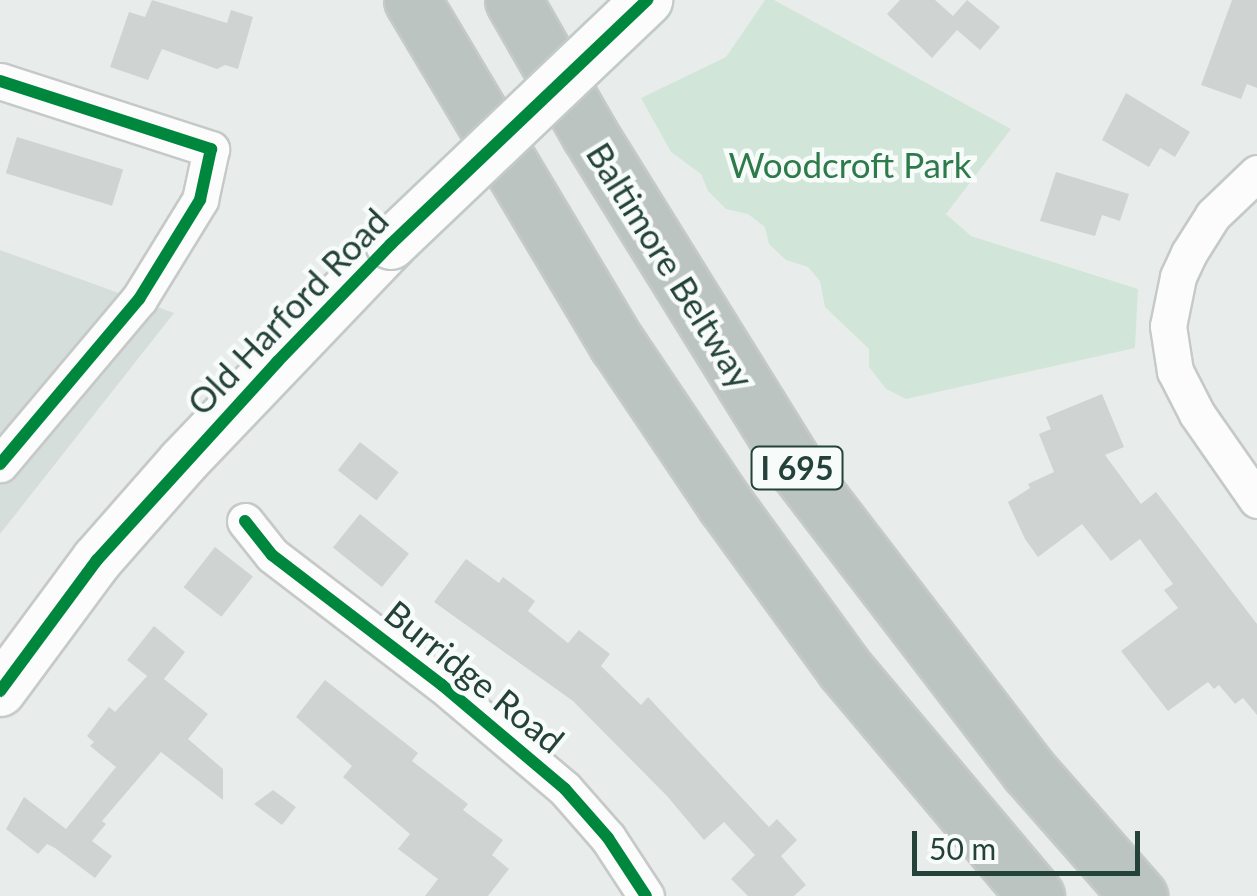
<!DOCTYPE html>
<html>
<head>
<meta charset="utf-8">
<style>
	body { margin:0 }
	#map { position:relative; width:1257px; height:896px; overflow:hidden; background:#e8edeb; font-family:Lato,sans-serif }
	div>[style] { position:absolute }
	.built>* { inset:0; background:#d6dedb }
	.green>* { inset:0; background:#d1e6d8 }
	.building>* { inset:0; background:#cfd4d2; transform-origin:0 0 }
	.roads { filter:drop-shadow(2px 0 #c5cac8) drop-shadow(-2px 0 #c5cac8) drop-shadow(0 2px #c5cac8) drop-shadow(0 -2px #c5cac8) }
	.street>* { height:35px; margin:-17.5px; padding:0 17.5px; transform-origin:17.5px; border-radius:17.5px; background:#fcfcfc }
	.secondary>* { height:50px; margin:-25px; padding:0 25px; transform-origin:25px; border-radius:25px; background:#fcfcfc }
	.highway>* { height:55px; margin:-27.5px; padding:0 27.5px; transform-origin:27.5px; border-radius:27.5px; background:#bcc4c2 }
	.bridges { filter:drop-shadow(2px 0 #c3cbc8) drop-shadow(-2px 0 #c3cbc8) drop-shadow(0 2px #c3cbc8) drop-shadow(0 -2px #c3cbc8) }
	.secondary-bridge>* { height:50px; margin:-25px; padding:0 25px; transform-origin:25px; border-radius:25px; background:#fcfcfc }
	.cycleway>* { height:12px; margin:-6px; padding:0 6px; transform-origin:6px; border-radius:6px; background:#00873e }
	span { translate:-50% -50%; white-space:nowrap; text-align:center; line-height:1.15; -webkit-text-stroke:9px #f7fbf9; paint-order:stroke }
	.shield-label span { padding:2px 8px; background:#f7fbf9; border:2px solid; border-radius:8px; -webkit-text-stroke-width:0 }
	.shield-label { font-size:32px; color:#24423a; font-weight:700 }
	.park-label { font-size:35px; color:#2d7a4b }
	.street-label { font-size:35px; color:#24423a }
	.scale { position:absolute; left:912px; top:831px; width:228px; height:45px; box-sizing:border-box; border:5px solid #24423a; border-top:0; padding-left:12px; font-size:30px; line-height:35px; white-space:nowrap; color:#24423a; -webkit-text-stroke:8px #f7fbf9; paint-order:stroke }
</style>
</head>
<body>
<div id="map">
	<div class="built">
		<div style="clip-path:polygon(0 250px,174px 313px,0 534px)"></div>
	</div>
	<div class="green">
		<div style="clip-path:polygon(765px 0,774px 0,1011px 129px,946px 214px,971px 236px,1138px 289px,1135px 348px,906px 399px,886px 389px,869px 367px,869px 349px,825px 307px,820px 281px,808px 267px,786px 260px,769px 244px,765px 227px,748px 214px,726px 209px,708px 191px,701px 174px,671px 152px,641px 98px,726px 57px)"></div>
	</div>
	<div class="building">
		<div style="clip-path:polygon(152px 0,227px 23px,231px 10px,253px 17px,238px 69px,225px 65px,217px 69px,162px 49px,148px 80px,110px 67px,129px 12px,145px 17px)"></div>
		<div style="clip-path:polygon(900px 0,935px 0,953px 16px,967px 0,1000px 27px,980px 50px,957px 30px,932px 58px,887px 14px)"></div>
		<div style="clip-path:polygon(1232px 0,1257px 0,1257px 88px,1247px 84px,1241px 99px,1201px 85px)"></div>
		<div style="clip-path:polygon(1126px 93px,1190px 132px,1175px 157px,1160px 148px,1149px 167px,1102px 140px)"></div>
		<div style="left:17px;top:137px;width:111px;height:38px;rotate:17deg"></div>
		<div style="clip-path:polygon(1056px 172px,1129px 194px,1120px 221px,1102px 215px,1095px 236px,1040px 221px)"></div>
		<div style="clip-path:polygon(1102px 394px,1124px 447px,1105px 455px,1141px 504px,1156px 492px,1257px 624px,1257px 715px,1243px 698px,1235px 704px,1219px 685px,1214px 689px,1208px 682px,1168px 711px,1121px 651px,1178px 608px,1164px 590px,1173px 584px,1140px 539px,1111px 561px,1082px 524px,1038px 557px,1025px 539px,1008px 502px,1030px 488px,1028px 484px,1054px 472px,1039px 434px,1051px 429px,1046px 417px)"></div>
		<div style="left:360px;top:442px;width:49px;height:36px;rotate:38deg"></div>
		<div style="left:360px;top:514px;width:63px;height:43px;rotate:39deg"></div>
		<div style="left:215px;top:547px;width:48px;height:51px;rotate:38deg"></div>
		<div style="clip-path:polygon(466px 559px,499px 583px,503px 577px,535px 601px,528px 611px,568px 643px,579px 630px,610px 654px,601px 666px,641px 705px,648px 697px,769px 827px,777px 819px,797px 840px,781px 856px,806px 885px,794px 896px,748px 896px,731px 879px,755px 855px,724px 822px,704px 840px,667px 796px,573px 701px,434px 602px)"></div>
		<div style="clip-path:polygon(154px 626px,185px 652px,164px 679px,208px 714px,188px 739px,223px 769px,223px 800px,161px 752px,102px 821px,106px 824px,92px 841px,112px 856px,95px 878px,55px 848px,47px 844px,38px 854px,6px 829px,24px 797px,66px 829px,116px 767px,90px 746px,94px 742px,87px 736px,109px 707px,115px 712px,147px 676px,127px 660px)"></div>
		<div style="clip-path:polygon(325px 680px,418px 753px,412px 761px,468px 804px,463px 810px,503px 840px,492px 855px,509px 869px,488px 896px,425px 896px,438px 879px,398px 849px,410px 834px,343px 777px,352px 766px,296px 717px)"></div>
		<div style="clip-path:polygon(273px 790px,296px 807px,282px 825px,254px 804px)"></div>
	</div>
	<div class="roads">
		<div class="street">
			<div style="left:0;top:81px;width:222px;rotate:17.9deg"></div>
			<div style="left:211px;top:149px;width:52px;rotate:102.2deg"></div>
			<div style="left:200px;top:200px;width:116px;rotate:121.6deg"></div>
			<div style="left:139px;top:299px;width:216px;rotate:130.1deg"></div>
			<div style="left:1257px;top:173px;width:61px;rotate:136.3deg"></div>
			<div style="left:1213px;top:215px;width:45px;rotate:122.3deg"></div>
			<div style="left:1189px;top:253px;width:26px;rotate:115deg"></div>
			<div style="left:1178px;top:277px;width:50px;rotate:101.5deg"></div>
			<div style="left:1168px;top:326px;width:46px;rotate:81.2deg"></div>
			<div style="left:1175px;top:371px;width:48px;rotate:62.9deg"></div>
			<div style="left:1197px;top:414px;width:105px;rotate:55.1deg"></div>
			<div style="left:245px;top:521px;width:43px;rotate:51.5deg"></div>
			<div style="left:272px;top:555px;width:214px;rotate:37.4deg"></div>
			<div style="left:442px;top:685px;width:161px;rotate:40.2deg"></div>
			<div style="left:565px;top:789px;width:65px;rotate:48.7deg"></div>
			<div style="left:608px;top:838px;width:69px;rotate:56.8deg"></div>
		</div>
		<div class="secondary">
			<div style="left:0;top:691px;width:163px;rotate:-53.5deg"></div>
			<div style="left:97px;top:560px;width:130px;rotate:-48.7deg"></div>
			<div style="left:183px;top:462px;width:301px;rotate:-46.3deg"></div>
		</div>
		<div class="highway">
			<div style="left:412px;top:0;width:402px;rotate:59.2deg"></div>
			<div style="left:618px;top:345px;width:192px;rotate:56.1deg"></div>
			<div style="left:725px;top:504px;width:203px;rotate:54deg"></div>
			<div style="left:844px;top:668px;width:298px;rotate:49.9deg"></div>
			<div style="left:513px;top:0;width:155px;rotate:60.3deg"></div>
			<div style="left:590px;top:135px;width:394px;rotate:58.2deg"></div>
			<div style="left:798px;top:470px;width:379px;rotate:52.5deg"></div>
			<div style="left:1029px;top:771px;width:167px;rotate:48.7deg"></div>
		</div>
	</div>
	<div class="bridges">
		<div class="secondary-bridge">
			<div style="left:391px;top:244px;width:354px;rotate:-43.6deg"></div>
		</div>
	</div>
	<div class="cycleway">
		<div style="left:0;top:81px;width:222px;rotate:17.9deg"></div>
		<div style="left:211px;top:149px;width:52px;rotate:102.2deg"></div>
		<div style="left:200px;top:200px;width:116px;rotate:121.6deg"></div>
		<div style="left:139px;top:299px;width:216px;rotate:130.1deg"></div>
		<div style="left:245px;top:521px;width:43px;rotate:51.5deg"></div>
		<div style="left:272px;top:555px;width:214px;rotate:37.4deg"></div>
		<div style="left:442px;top:685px;width:161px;rotate:40.2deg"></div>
		<div style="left:565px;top:789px;width:65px;rotate:48.7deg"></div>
		<div style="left:608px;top:838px;width:69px;rotate:56.8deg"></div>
		<div style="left:0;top:691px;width:163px;rotate:-53.5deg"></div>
		<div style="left:97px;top:560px;width:268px;rotate:-47.7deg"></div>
		<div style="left:277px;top:362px;width:164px;rotate:-46deg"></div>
		<div style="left:391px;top:244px;width:354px;rotate:-43.6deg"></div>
	</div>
	<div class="shield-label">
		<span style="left:797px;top:468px">I 695</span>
	</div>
	<div class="park-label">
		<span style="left:850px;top:164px">Woodcroft Park</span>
	</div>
	<div class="street-label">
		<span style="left:671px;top:265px;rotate:58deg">Baltimore Beltway</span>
		<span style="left:287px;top:311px;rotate:-46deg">Old Harford Road</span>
		<span style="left:475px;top:676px;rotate:39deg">Burridge Road</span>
	</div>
	<div class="scale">50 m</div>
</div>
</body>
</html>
